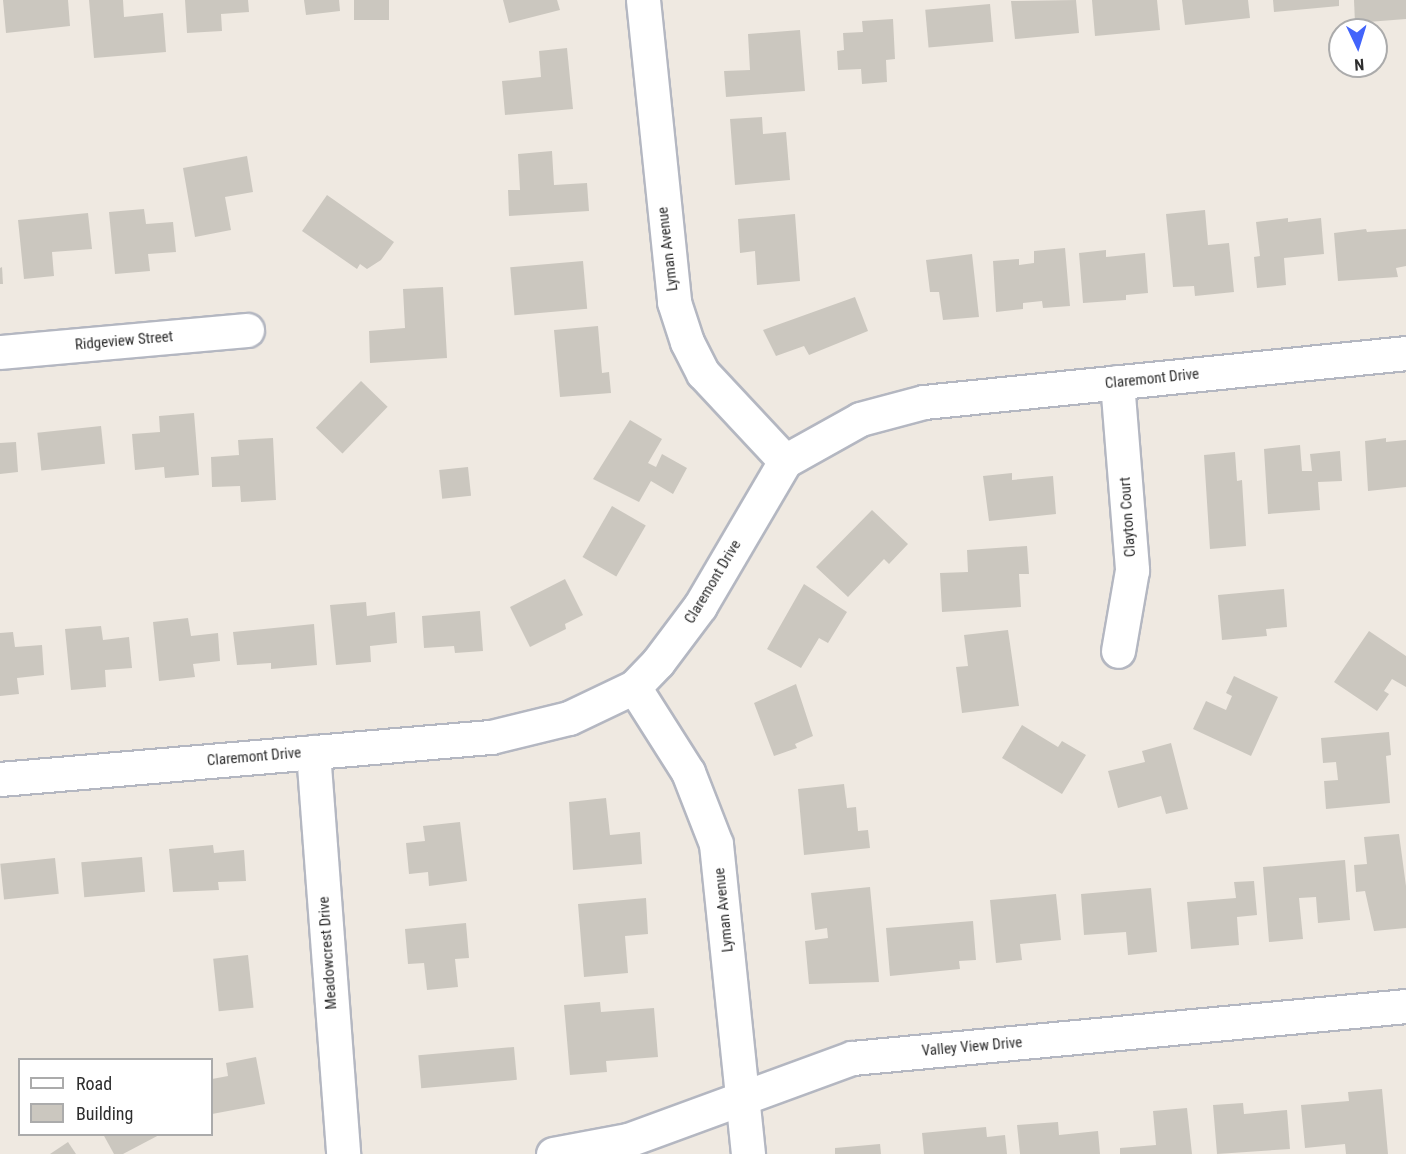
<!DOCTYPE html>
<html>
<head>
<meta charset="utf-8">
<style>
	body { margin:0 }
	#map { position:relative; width:1406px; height:1154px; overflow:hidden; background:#efe9e1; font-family:"Roboto Condensed",sans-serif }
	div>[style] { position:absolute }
	.building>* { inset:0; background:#cbc7bf; transform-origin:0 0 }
	.roads { filter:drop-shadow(2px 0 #b4b7c1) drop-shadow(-2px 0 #b4b7c1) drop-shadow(0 2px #b4b7c1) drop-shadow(0 -2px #b4b7c1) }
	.minor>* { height:33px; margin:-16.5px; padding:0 16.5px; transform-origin:16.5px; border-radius:16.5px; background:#fff }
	span { translate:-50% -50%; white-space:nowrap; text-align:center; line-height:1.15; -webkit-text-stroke:5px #fff; paint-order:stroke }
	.street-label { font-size:15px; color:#2e2e2e }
	.legend { position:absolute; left:18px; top:1058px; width:195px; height:78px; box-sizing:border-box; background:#fff; border:2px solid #ababab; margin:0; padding:8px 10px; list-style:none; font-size:18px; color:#2e2e2e }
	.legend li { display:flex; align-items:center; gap:12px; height:30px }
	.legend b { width:30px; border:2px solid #ababab }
	.north { position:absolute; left:1328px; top:18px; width:60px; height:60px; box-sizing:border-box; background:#fff; border:2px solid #ababab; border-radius:50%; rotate:176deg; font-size:16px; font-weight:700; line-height:24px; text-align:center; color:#2e2e2e }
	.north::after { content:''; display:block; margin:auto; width:21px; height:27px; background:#4264fb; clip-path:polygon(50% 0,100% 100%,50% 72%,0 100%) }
</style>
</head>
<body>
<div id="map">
	<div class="building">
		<div style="clip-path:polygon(3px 0,68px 0,70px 26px,6px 33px)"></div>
		<div style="clip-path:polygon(89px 0,123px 0,124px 17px,163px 13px,166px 52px,94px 58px)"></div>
		<div style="clip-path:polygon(185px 0,248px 0,249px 12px,221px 14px,222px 31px,187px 33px)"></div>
		<div style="clip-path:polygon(304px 0,339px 0,340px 11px,306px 15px)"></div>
		<div style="left:354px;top:0;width:35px;height:20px"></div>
		<div style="clip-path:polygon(503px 0,557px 0,560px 10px,509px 23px)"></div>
		<div style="clip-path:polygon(1076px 0,1079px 33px,1015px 39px,1011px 1px)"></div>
		<div style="clip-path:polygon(1092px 0,1157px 0,1160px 30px,1095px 36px)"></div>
		<div style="clip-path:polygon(1182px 0,1248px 0,1250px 18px,1185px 25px)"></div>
		<div style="clip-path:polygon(1273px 0,1339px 0,1339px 6px,1274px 12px)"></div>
		<div style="clip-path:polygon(1354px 0,1406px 0,1406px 19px,1355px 23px)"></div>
		<div style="left:990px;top:4px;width:38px;height:65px;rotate:85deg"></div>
		<div style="clip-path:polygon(893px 19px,895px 59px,886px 60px,887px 82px,862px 84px,861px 69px,838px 70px,837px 51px,844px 50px,843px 33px,863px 32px,862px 21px)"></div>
		<div style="clip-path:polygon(800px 30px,805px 91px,726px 97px,724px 71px,750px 70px,748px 34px)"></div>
		<div style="clip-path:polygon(567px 48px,573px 109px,505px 115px,502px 81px,541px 77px,539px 51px)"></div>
		<div style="clip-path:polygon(762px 117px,763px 134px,786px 132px,790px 180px,735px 185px,730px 119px)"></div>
		<div style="clip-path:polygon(552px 151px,554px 185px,587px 183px,589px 211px,509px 216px,508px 190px,520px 190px,518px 154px)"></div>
		<div style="clip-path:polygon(247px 156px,253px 192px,225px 197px,231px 230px,195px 237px,183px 168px)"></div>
		<div style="clip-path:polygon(327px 195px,394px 242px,381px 260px,367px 269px,360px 264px,357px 269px,302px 231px)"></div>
		<div style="clip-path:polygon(144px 209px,146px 224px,173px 222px,176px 252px,148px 254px,150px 271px,115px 274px,109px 212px)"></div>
		<div style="clip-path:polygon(1205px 210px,1208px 245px,1229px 243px,1234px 292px,1195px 296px,1194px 286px,1173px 287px,1166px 214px)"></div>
		<div style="clip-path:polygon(88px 213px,92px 249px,52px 252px,54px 276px,24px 279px,18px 220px)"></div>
		<div style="clip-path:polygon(795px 214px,800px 281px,757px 285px,755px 251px,740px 253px,738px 219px)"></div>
		<div style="clip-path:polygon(1288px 218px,1288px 222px,1321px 218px,1324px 254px,1284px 258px,1286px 285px,1257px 288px,1254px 257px,1260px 256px,1256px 222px)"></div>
		<div style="clip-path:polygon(1366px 229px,1367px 232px,1406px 229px,1406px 266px,1396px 268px,1398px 277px,1338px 281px,1334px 233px)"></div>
		<div style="clip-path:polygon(1065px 248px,1070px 306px,1043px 308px,1042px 301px,1023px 303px,1023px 309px,996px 312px,993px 261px,1019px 259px,1019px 265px,1034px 263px,1034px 251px)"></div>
		<div style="clip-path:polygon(1106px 250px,1106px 257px,1145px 253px,1148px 293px,1126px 295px,1126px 300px,1083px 303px,1079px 253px)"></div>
		<div style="clip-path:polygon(972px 254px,979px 317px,943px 320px,939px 292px,930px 292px,926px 260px)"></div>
		<div style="left:583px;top:261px;width:48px;height:73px;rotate:85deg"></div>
		<div style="clip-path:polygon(2px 267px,3px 284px,0 284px,0 268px)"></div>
		<div style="clip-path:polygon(443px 287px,447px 358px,370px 363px,369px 331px,405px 328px,403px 289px)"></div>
		<div style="clip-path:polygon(855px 297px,868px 331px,809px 355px,804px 346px,776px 356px,763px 330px)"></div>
		<div style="clip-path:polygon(598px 326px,602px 373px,609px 372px,611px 393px,560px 397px,554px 330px)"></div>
		<div style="left:361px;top:381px;width:37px;height:65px;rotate:44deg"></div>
		<div style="clip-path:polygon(194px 413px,199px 475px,165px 478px,164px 467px,135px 470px,132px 434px,160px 432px,159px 416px)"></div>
		<div style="clip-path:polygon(630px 420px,662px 439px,648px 463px,656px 467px,662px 454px,687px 468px,673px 494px,651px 481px,639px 502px,593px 479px)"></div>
		<div style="left:101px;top:426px;width:38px;height:64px;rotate:84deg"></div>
		<div style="clip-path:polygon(273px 438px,276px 500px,241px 502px,240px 486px,212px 487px,211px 457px,239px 455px,238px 440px)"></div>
		<div style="clip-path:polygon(1386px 438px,1386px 442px,1406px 440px,1406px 487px,1368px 491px,1365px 441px)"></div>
		<div style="clip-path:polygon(16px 442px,18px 472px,0 474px,0 443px)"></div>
		<div style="clip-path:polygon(1300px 445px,1302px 471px,1312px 471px,1310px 454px,1340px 451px,1342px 481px,1318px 482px,1320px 510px,1268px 514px,1264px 449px)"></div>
		<div style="clip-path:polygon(1235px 452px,1237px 481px,1242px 480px,1246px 546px,1210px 549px,1204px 455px)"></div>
		<div style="left:468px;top:467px;width:29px;height:29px;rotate:84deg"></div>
		<div style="clip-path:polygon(1012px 473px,1012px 480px,1053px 476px,1056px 514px,989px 521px,983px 476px)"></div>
		<div style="left:612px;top:506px;width:39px;height:59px;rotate:30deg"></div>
		<div style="clip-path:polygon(872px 510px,908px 544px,889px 564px,884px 559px,848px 597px,816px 567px)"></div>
		<div style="clip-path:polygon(1027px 546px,1029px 574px,1019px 574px,1021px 607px,942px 612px,940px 573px,968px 572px,967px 550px)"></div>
		<div style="clip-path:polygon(565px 579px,583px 615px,565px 624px,566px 629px,530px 647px,510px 607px)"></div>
		<div style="clip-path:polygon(804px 584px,847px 612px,828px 643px,819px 638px,801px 668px,767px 649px)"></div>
		<div style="clip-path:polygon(1284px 589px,1287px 627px,1266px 629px,1267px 636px,1222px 640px,1218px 595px)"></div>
		<div style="clip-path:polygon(366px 602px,367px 616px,395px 612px,397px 643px,370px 646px,371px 662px,336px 665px,330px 605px)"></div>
		<div style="clip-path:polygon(480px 611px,483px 651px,455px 653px,454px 646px,424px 648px,422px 616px)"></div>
		<div style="clip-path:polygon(188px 618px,191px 636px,218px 633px,220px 661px,193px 664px,195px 677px,159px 681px,153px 622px)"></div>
		<div style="clip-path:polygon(314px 624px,317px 665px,271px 669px,271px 663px,237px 665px,233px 632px)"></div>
		<div style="clip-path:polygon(101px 626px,103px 640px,129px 637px,132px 668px,105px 670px,106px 687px,71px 690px,65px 629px)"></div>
		<div style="clip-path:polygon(1008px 630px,1019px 706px,962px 713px,956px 667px,968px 666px,964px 635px)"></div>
		<div style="clip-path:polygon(1369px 631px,1406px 656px,1406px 687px,1392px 679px,1384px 691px,1389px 694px,1377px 711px,1334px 682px)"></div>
		<div style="clip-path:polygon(13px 632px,15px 647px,42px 645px,44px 675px,17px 678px,19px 694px,0 696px,0 633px)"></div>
		<div style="clip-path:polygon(1234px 676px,1278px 697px,1251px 756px,1193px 729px,1206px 701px,1226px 710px,1232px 696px,1226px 693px)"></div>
		<div style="clip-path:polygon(796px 684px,813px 736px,795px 744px,797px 748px,774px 756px,754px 703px)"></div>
		<div style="clip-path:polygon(1022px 725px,1058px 747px,1062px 741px,1086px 755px,1062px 794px,1002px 758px)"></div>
		<div style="clip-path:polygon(1389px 732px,1391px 755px,1386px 756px,1390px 803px,1326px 809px,1324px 781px,1338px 780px,1336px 762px,1323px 763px,1321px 738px)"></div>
		<div style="clip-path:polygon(1171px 743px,1188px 809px,1166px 814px,1161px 796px,1118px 808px,1108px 771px,1145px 762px,1142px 751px)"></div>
		<div style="clip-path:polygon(844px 784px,847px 808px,856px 807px,858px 831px,868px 830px,870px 848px,804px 855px,798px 789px)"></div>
		<div style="clip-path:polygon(606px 798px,610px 835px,640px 832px,642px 864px,573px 870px,569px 802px)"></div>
		<div style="clip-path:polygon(460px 822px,467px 881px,429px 886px,428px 872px,409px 874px,406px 843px,425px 841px,423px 826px)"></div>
		<div style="clip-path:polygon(1399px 834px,1406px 886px,1406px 928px,1374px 931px,1365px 891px,1356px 892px,1354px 865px,1367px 864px,1364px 837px)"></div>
		<div style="clip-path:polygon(213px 845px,214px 853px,244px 850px,246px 881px,218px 882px,219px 890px,173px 892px,169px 849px)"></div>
		<div style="left:142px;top:857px;width:35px;height:61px;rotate:85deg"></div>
		<div style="left:55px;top:858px;width:36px;height:55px;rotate:84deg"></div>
		<div style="clip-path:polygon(1345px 860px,1350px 920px,1318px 923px,1316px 897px,1299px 898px,1303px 939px,1269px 942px,1263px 867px)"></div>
		<div style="clip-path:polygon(1254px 881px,1257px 915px,1237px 917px,1239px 945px,1191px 949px,1187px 902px,1236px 898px,1234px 882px)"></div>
		<div style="clip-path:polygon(870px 887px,879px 982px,809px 984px,805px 941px,828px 938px,827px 928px,815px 930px,811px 893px)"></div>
		<div style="clip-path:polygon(1151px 888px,1157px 952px,1128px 955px,1126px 932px,1084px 935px,1081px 894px)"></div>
		<div style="clip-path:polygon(1056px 894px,1061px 940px,1020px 944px,1022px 960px,996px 963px,990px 900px)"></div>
		<div style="clip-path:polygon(646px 898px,648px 934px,625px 936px,628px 973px,584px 977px,578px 904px)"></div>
		<div style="clip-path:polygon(973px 921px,976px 960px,959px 961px,960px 969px,890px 976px,886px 928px)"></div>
		<div style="clip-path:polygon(466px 923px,469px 958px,455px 959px,458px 987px,427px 990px,424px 963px,408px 964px,405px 929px)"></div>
		<div style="left:248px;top:955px;width:53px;height:35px;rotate:84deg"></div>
		<div style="clip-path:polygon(600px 1002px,601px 1012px,654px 1008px,658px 1057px,606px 1061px,607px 1072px,570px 1075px,564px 1005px)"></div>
		<div style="left:514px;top:1047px;width:33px;height:96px;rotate:85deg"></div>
		<div style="clip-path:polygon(256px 1057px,265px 1104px,212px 1114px,212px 1079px,228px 1076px,226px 1063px)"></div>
		<div style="clip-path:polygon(1382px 1089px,1388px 1154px,1346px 1154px,1345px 1144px,1305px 1148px,1301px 1105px,1349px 1101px,1348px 1092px)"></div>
		<div style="clip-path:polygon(1243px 1103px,1244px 1114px,1287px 1110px,1290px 1149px,1217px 1154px,1213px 1105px)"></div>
		<div style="clip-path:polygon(1187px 1108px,1192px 1154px,1120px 1154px,1120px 1148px,1156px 1145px,1153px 1111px)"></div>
		<div style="clip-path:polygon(1058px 1122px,1059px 1135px,1098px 1131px,1100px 1154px,1020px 1154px,1017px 1125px)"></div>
		<div style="clip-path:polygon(986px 1127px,987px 1137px,1005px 1135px,1007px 1154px,924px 1154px,922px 1133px)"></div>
		<div style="clip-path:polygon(103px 1134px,161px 1134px,123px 1154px,114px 1154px)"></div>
		<div style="clip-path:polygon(68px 1142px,76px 1154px,50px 1154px)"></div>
		<div style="clip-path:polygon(880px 1144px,881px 1154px,835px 1154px,835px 1148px)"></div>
	</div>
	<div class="roads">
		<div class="minor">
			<div style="left:643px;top:0;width:304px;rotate:84.1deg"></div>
			<div style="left:674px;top:302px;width:42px;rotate:72deg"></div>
			<div style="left:687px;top:342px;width:35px;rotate:63deg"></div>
			<div style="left:703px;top:373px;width:120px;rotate:47deg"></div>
			<div style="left:0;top:352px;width:248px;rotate:-5.1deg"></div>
			<div style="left:1117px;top:382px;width:189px;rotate:85.4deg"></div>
			<div style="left:1132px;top:570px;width:82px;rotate:99.8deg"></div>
			<div style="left:634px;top:687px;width:101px;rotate:57.6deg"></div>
			<div style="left:688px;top:772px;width:77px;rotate:68.7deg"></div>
			<div style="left:716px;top:844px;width:312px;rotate:84.1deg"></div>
			<div style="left:313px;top:752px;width:403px;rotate:85.7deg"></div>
			<div style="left:0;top:779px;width:493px;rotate:-4.9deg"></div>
			<div style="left:491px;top:737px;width:80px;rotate:-13.7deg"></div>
			<div style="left:569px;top:718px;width:72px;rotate:-25.5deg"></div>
			<div style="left:634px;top:687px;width:35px;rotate:-46deg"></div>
			<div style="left:658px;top:662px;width:70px;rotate:-53.1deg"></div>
			<div style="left:700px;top:606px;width:168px;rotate:-59.6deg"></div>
			<div style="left:785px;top:461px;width:86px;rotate:-29.2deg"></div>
			<div style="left:860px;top:419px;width:66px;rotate:-14.9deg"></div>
			<div style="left:924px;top:402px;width:484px;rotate:-5.8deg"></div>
			<div style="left:553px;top:1154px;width:76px;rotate:-10.6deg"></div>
			<div style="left:628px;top:1140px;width:239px;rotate:-20.1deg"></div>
			<div style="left:852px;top:1058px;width:556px;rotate:-5.36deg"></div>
		</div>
	</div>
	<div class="street-label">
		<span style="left:668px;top:249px;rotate:-97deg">Lyman Avenue</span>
		<span style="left:124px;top:341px;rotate:-5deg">Ridgeview Street</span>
		<span style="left:1152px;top:379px;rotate:-6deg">Claremont Drive</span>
		<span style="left:1128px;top:517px;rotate:-94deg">Clayton Court</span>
		<span style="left:713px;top:582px;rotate:-59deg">Claremont Drive</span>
		<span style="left:254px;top:757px;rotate:-5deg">Claremont Drive</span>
		<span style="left:724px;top:910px;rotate:-96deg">Lyman Avenue</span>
		<span style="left:328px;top:953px;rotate:-94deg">Meadowcrest Drive</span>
		<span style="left:972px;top:1047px;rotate:-5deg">Valley View Drive</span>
	</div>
	<ul class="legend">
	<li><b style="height:8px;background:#fff"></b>Road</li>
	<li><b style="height:16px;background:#cbc7bf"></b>Building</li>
	</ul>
	<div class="north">N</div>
</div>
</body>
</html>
